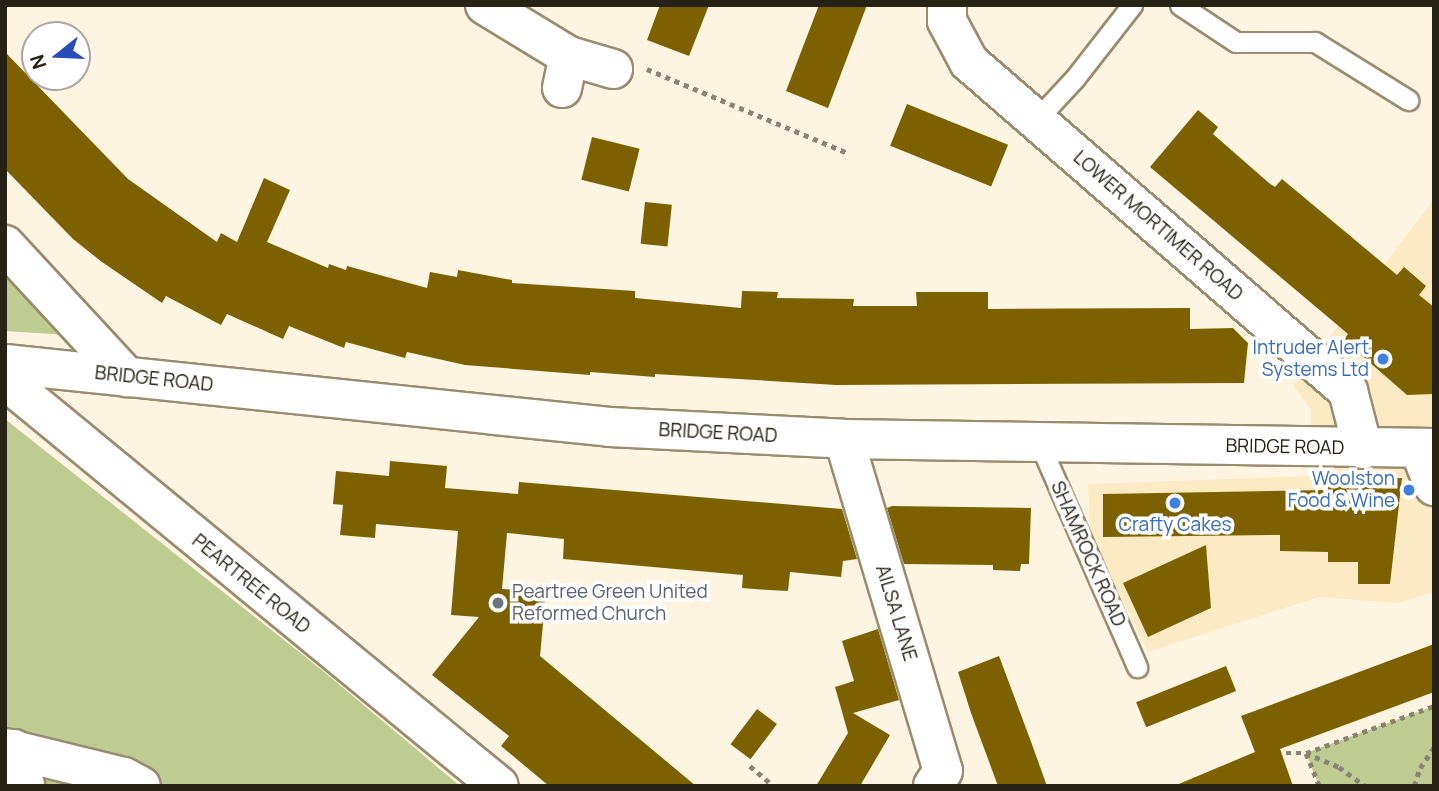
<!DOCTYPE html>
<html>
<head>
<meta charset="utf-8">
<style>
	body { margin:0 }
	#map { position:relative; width:1439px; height:791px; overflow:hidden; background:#fdf5e2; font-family:Manrope,sans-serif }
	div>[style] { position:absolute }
	.built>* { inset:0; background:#fbeac3 }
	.green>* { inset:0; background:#becb91 }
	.building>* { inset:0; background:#7d6100; transform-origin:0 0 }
	.path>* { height:4.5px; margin-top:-2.25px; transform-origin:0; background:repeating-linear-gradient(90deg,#8b8475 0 5px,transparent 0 10px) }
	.roads { filter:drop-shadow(2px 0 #998c6f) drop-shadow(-2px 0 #998c6f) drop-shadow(0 2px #998c6f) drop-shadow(0 -2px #998c6f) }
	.lane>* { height:19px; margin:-9.5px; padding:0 9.5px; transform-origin:9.5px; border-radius:9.5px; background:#fff }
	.street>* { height:38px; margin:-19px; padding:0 19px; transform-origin:19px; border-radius:19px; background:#fff }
	.secondary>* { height:38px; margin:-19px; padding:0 19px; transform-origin:19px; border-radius:19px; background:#fff }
	.dots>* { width:19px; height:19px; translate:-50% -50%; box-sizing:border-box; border:4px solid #fff; border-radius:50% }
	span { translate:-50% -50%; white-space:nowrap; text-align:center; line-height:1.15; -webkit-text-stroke:7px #fff; paint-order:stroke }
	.street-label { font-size:19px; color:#272216 }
	.shop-label { font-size:19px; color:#366cbe }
	.right { translate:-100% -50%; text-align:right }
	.worship-label { font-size:19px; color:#5b616d }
	.left { translate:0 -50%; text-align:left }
	.frame { position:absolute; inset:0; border:7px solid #272216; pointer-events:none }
	.north { position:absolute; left:21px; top:21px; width:70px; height:70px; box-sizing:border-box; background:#fff; border:2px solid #a9a7a2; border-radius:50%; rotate:252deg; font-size:19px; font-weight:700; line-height:28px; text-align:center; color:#272216 }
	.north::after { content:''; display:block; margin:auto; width:24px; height:32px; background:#294cbb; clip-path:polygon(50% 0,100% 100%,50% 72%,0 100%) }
</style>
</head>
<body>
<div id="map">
	<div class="built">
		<div style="clip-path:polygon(1434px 199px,1434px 592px,1398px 603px,1319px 597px,1148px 652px,1090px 534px,1088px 484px,1311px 476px,1311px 409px,1293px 386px)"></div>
	</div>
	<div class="green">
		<div style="clip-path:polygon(5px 266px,68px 335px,5px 331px)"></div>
		<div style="clip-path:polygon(5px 419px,323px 671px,460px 786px,5px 786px)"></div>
		<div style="clip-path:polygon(1434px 706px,1434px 786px,1319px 786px,1306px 753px)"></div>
	</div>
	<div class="building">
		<div style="clip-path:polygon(660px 5px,709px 5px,689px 56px,647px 40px)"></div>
		<div style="clip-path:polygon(819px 5px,867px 5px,828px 108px,786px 91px)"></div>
		<div style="clip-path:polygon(5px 52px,128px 179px,217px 242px,221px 233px,237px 242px,264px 178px,290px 190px,267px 242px,328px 268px,329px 264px,346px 270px,347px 266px,427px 288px,430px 272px,457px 277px,458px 270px,512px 280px,512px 283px,635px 291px,635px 298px,741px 308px,742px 291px,778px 292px,777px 298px,854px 299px,853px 306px,917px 306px,916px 292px,988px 292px,988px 309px,1190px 308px,1190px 329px,1233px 328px,1248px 343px,1244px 383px,836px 385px,655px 374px,655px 377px,590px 372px,590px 375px,465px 365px,407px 352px,405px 358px,346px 342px,344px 348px,289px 326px,283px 339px,227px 314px,221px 325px,166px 296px,162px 303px,102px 262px,73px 239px,5px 169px)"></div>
		<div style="left:907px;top:104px;width:109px;height:45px;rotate:22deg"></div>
		<div style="clip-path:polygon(1198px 110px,1218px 127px,1213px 134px,1269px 183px,1275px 187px,1282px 179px,1397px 275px,1404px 267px,1426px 286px,1419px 295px,1434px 307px,1434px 394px,1407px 395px,1344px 340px,1348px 334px,1150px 167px)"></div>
		<div style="left:592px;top:137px;width:49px;height:44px;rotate:14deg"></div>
		<div style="left:645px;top:202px;width:27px;height:42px;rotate:6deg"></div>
		<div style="clip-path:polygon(390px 461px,447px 466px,445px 488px,518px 494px,519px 482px,842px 509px,857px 559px,843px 561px,841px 577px,790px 572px,788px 591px,769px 590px,742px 588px,743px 575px,563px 559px,564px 539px,507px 533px,502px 589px,546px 592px,540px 656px,696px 786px,549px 786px,501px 746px,509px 736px,432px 675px,479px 617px,451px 615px,458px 531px,376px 524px,375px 538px,340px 535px,343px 505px,333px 504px,336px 471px,389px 476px)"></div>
		<div style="clip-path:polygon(1402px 478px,1390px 584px,1358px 584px,1358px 562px,1328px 562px,1328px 552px,1280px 551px,1280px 535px,1103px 537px,1103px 494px,1328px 490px,1327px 480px)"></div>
		<div style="clip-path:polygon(892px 506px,1031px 508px,1029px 564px,1021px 564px,1020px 571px,993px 570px,993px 565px,904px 564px,887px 508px)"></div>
		<div style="clip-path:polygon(1206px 545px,1211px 608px,1148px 637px,1123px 583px)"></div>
		<div style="clip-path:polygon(878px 629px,899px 700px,853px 713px,890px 735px,860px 786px,816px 786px,848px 733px,835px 687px,854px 681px,842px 641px)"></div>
		<div style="clip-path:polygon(1434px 644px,1434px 692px,1280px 749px,1293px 786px,1174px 786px,1255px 752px,1241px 716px)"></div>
		<div style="clip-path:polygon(999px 656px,1030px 739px,1047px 786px,998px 786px,971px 713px,958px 672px)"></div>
		<div style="left:1226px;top:666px;width:27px;height:97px;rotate:68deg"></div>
		<div style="left:757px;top:709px;width:25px;height:44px;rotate:37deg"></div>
	</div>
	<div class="path">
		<div style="left:647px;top:69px;width:218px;rotate:22.7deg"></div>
		<div style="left:1286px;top:753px;width:20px"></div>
		<div style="left:1306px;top:753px;width:36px;rotate:23deg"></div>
		<div style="left:1339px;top:767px;width:32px;rotate:36deg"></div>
		<div style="left:750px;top:766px;width:31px;rotate:40deg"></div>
		<div style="left:1319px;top:786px;width:35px;rotate:-112deg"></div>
		<div style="left:1306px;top:753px;width:136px;rotate:-20.2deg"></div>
		<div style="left:1414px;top:786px;width:19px;rotate:-72deg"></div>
		<div style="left:1420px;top:768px;width:25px;rotate:-56deg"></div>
	</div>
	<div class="roads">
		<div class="lane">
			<div style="left:1180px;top:5px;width:67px;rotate:33.5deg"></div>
			<div style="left:1236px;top:42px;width:79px"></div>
			<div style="left:1315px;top:42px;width:110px;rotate:31.9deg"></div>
			<div style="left:1036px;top:120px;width:57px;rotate:-47.1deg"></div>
			<div style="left:1075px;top:78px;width:93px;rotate:-52deg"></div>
			<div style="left:1038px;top:440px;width:248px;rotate:66.4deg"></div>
		</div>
		<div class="street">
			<div style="left:485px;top:5px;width:98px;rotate:31.3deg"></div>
			<div style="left:569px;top:56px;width:46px;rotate:16.5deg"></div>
			<div style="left:947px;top:5px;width:16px;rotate:90deg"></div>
			<div style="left:947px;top:21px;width:47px;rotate:61.8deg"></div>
			<div style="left:969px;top:62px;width:502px;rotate:40.96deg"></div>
			<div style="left:1348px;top:391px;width:60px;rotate:75.5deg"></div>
			<div style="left:562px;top:88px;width:33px;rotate:-78deg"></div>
			<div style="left:5px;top:245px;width:180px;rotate:47.3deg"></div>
			<div style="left:5px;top:380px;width:639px;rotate:39.42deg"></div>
			<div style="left:844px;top:439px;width:346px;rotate:73.4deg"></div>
			<div style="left:943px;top:771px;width:18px;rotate:124deg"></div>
			<div style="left:1419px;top:448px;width:41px;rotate:68.5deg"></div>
			<div style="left:5px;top:748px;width:122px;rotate:13.7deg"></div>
			<div style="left:124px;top:777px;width:19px;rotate:28deg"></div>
			<div style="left:14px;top:749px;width:39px;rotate:73deg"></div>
		</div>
		<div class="secondary">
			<div style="left:5px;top:364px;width:608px;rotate:5.94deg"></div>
			<div style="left:610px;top:427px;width:234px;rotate:2.9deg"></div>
			<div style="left:844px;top:439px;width:590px;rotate:0.87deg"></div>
		</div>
	</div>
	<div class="dots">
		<div style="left:1383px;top:359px;background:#3f7fe0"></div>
		<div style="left:1409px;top:490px;background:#3f7fe0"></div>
		<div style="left:1175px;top:503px;background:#3f7fe0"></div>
		<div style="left:498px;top:603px;background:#6b7280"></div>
	</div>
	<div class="street-label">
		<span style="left:1158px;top:226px;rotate:41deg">LOWER MORTIMER ROAD</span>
		<span style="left:154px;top:379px;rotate:6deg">BRIDGE ROAD</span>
		<span style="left:718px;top:433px;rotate:3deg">BRIDGE ROAD</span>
		<span style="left:1285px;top:447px;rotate:1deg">BRIDGE ROAD</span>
		<span style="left:1088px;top:554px;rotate:66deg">SHAMROCK ROAD</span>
		<span style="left:251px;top:584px;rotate:39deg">PEARTREE ROAD</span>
		<span style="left:896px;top:613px;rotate:73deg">AILSA LANE</span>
	</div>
	<div class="shop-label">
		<span class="right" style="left:1369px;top:359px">Intruder Alert<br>Systems Ltd</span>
		<span class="right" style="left:1395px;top:490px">Woolston<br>Food &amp; Wine</span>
		<span style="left:1175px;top:525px">Crafty Cakes</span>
	</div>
	<div class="worship-label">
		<span class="left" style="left:512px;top:603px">Peartree Green United<br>Reformed Church</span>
	</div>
	<div class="frame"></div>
	<div class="north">N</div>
</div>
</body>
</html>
